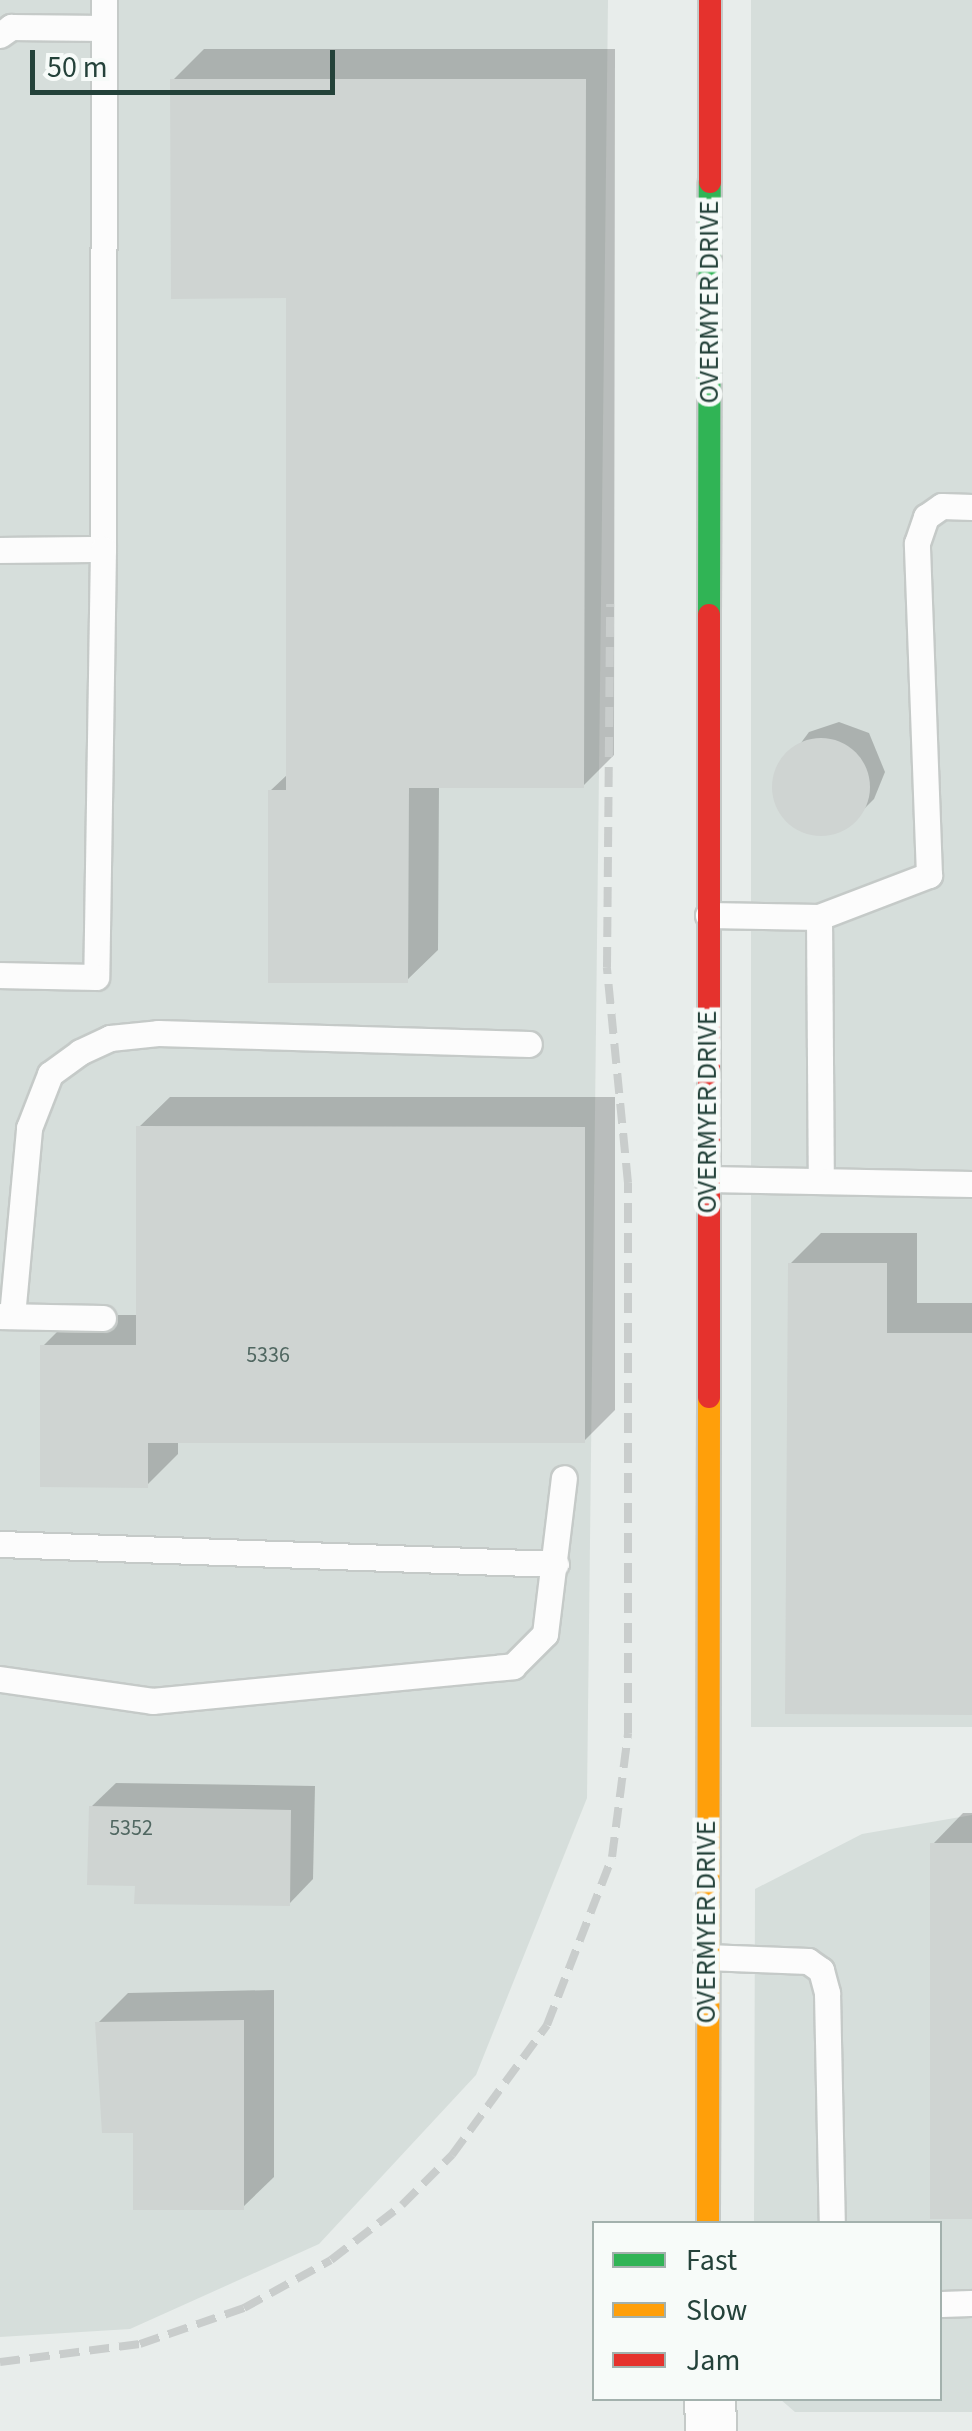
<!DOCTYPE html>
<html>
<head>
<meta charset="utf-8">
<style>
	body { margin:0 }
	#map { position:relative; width:972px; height:2431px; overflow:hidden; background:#e8edeb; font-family:"Source Sans 3",sans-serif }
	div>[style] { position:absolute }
	.built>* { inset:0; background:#d6dedb; transform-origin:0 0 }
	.shadow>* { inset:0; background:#0003 }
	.building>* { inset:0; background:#cfd4d2; transform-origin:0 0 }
	.round { border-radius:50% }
	.roads { filter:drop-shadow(2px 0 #c5cac8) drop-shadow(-2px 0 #c5cac8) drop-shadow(0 2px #c5cac8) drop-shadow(0 -2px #c5cac8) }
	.lane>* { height:25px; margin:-12.5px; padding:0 12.5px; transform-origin:12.5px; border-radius:12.5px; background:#fcfcfc }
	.street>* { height:50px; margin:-25px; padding:0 25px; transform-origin:25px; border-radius:25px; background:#fcfcfc }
	.fast>* { height:22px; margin:-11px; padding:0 11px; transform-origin:11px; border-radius:11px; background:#30b455 }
	.slow>* { height:22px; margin:-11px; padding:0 11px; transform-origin:11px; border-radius:11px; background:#ff9f0a }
	.jam>* { height:22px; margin:-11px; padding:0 11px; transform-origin:11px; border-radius:11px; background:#e5322d }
	.rail>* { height:8px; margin-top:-4px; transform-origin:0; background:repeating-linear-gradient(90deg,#c9cdcc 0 20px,transparent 0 30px) }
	span { translate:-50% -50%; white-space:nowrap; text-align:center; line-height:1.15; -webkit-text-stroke:9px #f7fbf9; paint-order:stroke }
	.number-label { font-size:22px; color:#506761 }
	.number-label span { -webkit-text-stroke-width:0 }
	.street-label { font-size:28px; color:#24423a }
	.legend { position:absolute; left:592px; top:2221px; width:350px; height:180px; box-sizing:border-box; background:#f7fbf9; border:2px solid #a3b1ad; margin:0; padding:12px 18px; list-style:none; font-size:30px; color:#24423a }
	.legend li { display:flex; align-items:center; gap:20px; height:50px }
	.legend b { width:50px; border:2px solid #a3b1ad }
	.scale { position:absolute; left:30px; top:50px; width:305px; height:45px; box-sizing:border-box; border:5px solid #24423a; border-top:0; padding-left:12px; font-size:30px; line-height:35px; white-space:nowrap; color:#24423a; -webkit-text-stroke:8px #f7fbf9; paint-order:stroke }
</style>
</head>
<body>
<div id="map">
	<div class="built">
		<div style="clip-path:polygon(0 0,608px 0,587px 1798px,476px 2075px,319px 2244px,130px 2329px,0 2337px)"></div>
		<div style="left:751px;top:0;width:221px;height:1727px"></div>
		<div style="clip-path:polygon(972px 1815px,972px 2412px,795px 2412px,780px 2399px,940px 2398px,940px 2224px,754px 2224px,755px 1889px,862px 1834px)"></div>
	</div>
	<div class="shadow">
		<div style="clip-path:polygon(204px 49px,615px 49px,614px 755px,583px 786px,439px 785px,438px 950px,407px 980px,270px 791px,288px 774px,288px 296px,173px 80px)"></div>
		<div style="clip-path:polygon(839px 722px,869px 733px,885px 772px,874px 799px,856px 817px,817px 833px,780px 810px,775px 778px,809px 732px)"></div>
		<div style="clip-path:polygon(170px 1097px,615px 1097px,615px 1410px,584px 1441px,178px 1441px,178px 1454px,147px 1485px,43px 1346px,74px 1315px,139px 1315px,139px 1127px)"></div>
		<div style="clip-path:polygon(821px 1233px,917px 1233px,917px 1303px,972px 1303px,972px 1712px,790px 1264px)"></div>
		<div style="clip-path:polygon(116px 1783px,315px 1786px,313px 1879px,289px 1904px,137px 1884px,91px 1807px)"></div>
		<div style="clip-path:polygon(963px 1813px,972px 1813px,972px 2217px,933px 1844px)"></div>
		<div style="clip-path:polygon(274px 1990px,274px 2177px,243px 2207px,136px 2130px,98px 2023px,128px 1993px)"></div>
	</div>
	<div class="building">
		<div style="clip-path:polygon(170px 79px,586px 79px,584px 788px,409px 788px,408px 983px,268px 983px,268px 790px,286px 790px,286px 298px,171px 299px)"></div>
		<div class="round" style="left:772px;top:738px;width:98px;height:98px"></div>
		<div style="clip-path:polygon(136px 1126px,585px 1127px,585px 1443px,148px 1443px,148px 1488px,40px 1487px,40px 1345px,136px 1345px)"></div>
		<div style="clip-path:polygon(788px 1263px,887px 1263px,887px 1333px,972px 1333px,972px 1715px,785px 1714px)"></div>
		<div style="clip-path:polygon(89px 1806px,291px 1810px,290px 1906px,134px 1904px,135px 1886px,87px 1885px)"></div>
		<div style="left:930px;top:1843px;width:42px;height:376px"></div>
		<div style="clip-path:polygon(244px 2020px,244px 2210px,133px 2210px,133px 2133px,102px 2133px,95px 2022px)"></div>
	</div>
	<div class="roads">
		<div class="lane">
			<div style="left:0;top:35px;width:14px;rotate:-36deg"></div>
			<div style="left:11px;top:27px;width:93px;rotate:0.6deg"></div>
			<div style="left:103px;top:549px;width:549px;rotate:-89.9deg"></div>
			<div style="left:0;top:550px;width:103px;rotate:-0.6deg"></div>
			<div style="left:103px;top:549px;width:428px;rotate:90.9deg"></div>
			<div style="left:96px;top:977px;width:96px;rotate:-178.8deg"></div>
			<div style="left:708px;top:915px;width:111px;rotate:1deg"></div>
			<div style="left:819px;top:917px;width:118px;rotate:-20.9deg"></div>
			<div style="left:929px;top:875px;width:332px;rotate:-92.1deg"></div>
			<div style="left:917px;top:543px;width:28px;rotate:-71deg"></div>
			<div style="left:926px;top:517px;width:19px;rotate:-35deg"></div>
			<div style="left:942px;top:506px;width:30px;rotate:2deg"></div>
			<div style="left:819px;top:917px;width:264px;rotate:89.6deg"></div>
			<div style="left:707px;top:1179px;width:265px;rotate:1.1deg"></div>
			<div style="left:0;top:1316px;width:103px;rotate:1.1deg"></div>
			<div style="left:12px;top:1316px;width:189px;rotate:-84.8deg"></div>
			<div style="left:29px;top:1128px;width:58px;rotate:-68.7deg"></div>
			<div style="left:50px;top:1074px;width:37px;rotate:-36deg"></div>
			<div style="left:80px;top:1052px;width:33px;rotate:-25deg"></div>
			<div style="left:110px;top:1038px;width:48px;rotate:-5.9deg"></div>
			<div style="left:158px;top:1033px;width:371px;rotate:1.7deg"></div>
			<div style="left:0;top:1544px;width:556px;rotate:2.06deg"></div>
			<div style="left:0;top:1679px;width:154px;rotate:8.2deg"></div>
			<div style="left:152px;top:1701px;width:363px;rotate:-5.5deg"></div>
			<div style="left:513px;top:1666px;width:45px;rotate:-45deg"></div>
			<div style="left:545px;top:1634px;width:157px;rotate:-83.1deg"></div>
			<div style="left:706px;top:1957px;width:102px;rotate:2.2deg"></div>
			<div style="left:808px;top:1961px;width:16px;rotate:35deg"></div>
			<div style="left:821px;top:1970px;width:24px;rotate:75deg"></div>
			<div style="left:827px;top:1993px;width:231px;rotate:88.8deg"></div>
			<div style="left:940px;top:2304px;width:32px;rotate:-2deg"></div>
		</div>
		<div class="street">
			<div style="left:710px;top:2398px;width:33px;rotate:88deg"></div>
		</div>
		<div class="fast">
			<div style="left:709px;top:615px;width:433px;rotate:-89.9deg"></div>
		</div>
		<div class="slow">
			<div style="left:708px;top:2224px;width:827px;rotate:-89.93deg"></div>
		</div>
		<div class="jam">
			<div style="left:710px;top:182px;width:182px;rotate:-90deg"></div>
			<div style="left:709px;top:1397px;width:782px;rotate:-90deg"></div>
		</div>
	</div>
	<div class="rail">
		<div style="left:0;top:2362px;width:141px;rotate:-7.3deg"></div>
		<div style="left:140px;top:2344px;width:110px;rotate:-19.1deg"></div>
		<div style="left:244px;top:2308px;width:99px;rotate:-28.9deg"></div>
		<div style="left:331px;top:2260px;width:90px;rotate:-37.8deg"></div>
		<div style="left:402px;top:2205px;width:71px;rotate:-45deg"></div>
		<div style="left:452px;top:2155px;width:161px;rotate:-53.8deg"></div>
		<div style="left:547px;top:2025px;width:180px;rotate:-68.8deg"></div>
		<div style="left:612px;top:1857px;width:125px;rotate:-82.6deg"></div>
		<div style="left:628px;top:1733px;width:550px;rotate:-90deg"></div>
		<div style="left:628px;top:1183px;width:217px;rotate:-95.6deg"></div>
		<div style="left:607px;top:967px;width:363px;rotate:-89.5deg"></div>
	</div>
	<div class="number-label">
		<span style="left:268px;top:1356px">5336</span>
		<span style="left:131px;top:1829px">5352</span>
	</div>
	<div class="street-label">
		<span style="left:709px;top:302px;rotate:-90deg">OVERMYER DRIVE</span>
		<span style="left:707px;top:1112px;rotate:-90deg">OVERMYER DRIVE</span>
		<span style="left:706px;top:1922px;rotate:-90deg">OVERMYER DRIVE</span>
	</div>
	<ul class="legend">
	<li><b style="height:12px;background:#30b455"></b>Fast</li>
	<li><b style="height:12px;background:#ff9f0a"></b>Slow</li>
	<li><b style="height:12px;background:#e5322d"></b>Jam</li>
	</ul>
	<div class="scale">50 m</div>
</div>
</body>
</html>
